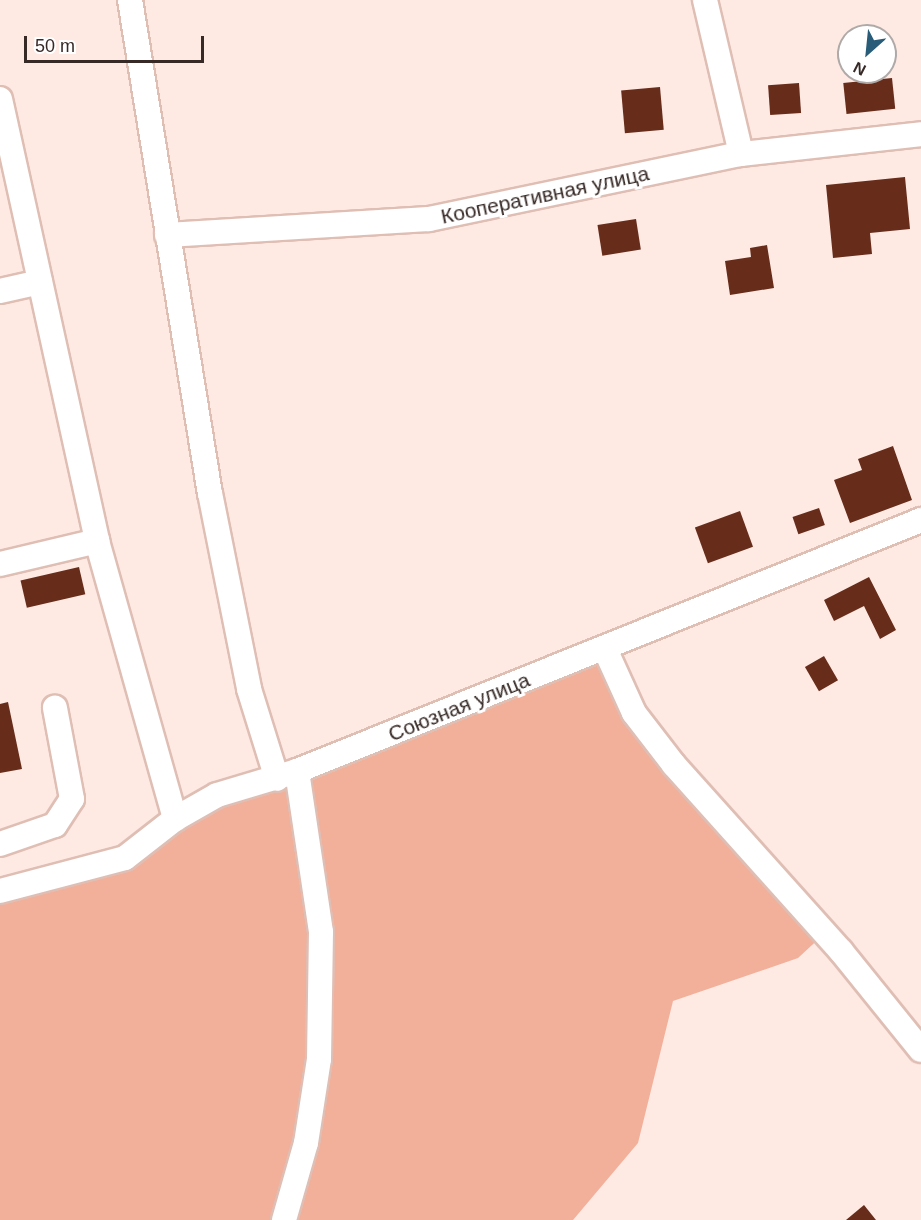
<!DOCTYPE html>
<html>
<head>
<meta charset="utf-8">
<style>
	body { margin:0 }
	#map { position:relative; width:921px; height:1220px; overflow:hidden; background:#fee9e3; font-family:Arial,sans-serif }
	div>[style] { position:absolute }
	.green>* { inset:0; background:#f2af9a }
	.building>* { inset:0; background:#672c1a; transform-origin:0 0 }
	.roads { filter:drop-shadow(2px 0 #dfbeb4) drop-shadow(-2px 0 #dfbeb4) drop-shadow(0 2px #dfbeb4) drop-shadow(0 -2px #dfbeb4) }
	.minor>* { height:24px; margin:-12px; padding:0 12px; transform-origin:12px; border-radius:12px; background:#fff }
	span { translate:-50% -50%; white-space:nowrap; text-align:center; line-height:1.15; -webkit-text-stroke:6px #fff; paint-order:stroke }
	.street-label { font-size:21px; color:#372a26 }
	.north { position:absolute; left:837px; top:24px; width:60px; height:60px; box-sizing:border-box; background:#fff; border:2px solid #afaaa8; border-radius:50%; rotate:207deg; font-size:16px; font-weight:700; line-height:24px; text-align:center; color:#372a26 }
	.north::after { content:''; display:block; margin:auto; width:21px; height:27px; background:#285c78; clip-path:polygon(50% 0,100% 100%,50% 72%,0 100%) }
	.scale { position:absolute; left:24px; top:36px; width:180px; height:27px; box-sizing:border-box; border:3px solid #372a26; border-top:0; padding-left:8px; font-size:18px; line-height:21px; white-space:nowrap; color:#372a26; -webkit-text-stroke:4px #fff; paint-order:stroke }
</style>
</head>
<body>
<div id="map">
	<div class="green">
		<div style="clip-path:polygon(605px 649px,634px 713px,825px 933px,798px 958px,673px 1001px,638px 1143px,573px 1220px,0 1220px,0 891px,98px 868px,175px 819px)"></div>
	</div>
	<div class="building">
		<div style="left:892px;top:78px;width:31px;height:49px;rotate:84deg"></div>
		<div style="left:799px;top:83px;width:30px;height:31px;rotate:86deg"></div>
		<div style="left:660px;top:87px;width:43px;height:39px;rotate:85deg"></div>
		<div style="clip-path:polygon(905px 177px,910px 229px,870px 233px,872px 254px,833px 258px,826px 185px)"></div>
		<div style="left:636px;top:219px;width:31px;height:39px;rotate:81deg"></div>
		<div style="clip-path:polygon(767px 245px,774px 288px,730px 295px,725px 261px,751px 257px,750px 248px)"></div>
		<div style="clip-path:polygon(893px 446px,912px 500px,850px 523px,834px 480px,862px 470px,858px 459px)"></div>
		<div style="left:819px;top:508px;width:18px;height:28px;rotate:71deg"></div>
		<div style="left:740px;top:511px;width:38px;height:48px;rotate:70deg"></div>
		<div style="left:79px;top:567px;width:28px;height:60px;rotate:77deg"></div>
		<div style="clip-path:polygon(869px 577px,896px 630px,880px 639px,864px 606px,834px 621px,824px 600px)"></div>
		<div style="left:824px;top:656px;width:28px;height:22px;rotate:60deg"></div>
		<div style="clip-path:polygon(8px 702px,22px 769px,0 773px,0 704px)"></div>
		<div style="clip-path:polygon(864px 1205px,876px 1220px,846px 1220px)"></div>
	</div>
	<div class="roads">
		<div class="minor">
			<div style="left:130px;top:0;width:499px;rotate:80.8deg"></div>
			<div style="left:210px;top:493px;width:200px;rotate:78.7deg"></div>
			<div style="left:249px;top:689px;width:94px;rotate:72.7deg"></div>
			<div style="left:705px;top:0;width:158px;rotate:76.8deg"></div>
			<div style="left:0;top:99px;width:453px;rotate:77.6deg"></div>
			<div style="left:97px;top:541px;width:289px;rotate:74.3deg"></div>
			<div style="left:167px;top:235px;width:262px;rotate:-3.5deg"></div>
			<div style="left:429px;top:219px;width:319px;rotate:-11.8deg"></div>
			<div style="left:741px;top:154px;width:181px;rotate:-6.3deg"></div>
			<div style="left:0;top:291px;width:41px;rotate:-12.7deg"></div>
			<div style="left:0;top:564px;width:100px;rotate:-13.3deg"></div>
			<div style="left:605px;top:649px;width:70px;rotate:65.6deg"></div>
			<div style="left:634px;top:713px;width:66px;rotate:52.4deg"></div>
			<div style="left:674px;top:765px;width:250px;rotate:48.1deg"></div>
			<div style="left:841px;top:951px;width:127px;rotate:51.1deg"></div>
			<div style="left:0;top:844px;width:58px;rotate:-19.1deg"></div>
			<div style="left:55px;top:825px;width:31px;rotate:-57deg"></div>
			<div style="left:72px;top:799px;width:93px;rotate:-100.6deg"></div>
			<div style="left:0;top:891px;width:129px;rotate:-14.8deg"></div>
			<div style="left:125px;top:858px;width:63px;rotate:-38deg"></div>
			<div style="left:175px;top:819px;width:48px;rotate:-29.7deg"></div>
			<div style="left:217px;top:795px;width:84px;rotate:-16.7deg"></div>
			<div style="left:297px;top:771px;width:673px;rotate:-21.91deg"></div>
			<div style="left:284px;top:1220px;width:80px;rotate:-74.1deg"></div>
			<div style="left:306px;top:1143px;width:85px;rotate:-81.2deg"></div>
			<div style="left:319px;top:1059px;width:127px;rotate:-89.1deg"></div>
			<div style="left:321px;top:932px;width:163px;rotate:-98.5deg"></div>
		</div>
	</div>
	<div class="street-label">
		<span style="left:545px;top:195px;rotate:-12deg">Кооперативная улица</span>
		<span style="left:459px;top:707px;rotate:-22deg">Союзная улица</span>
	</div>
	<div class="north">N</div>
	<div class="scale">50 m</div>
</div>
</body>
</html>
